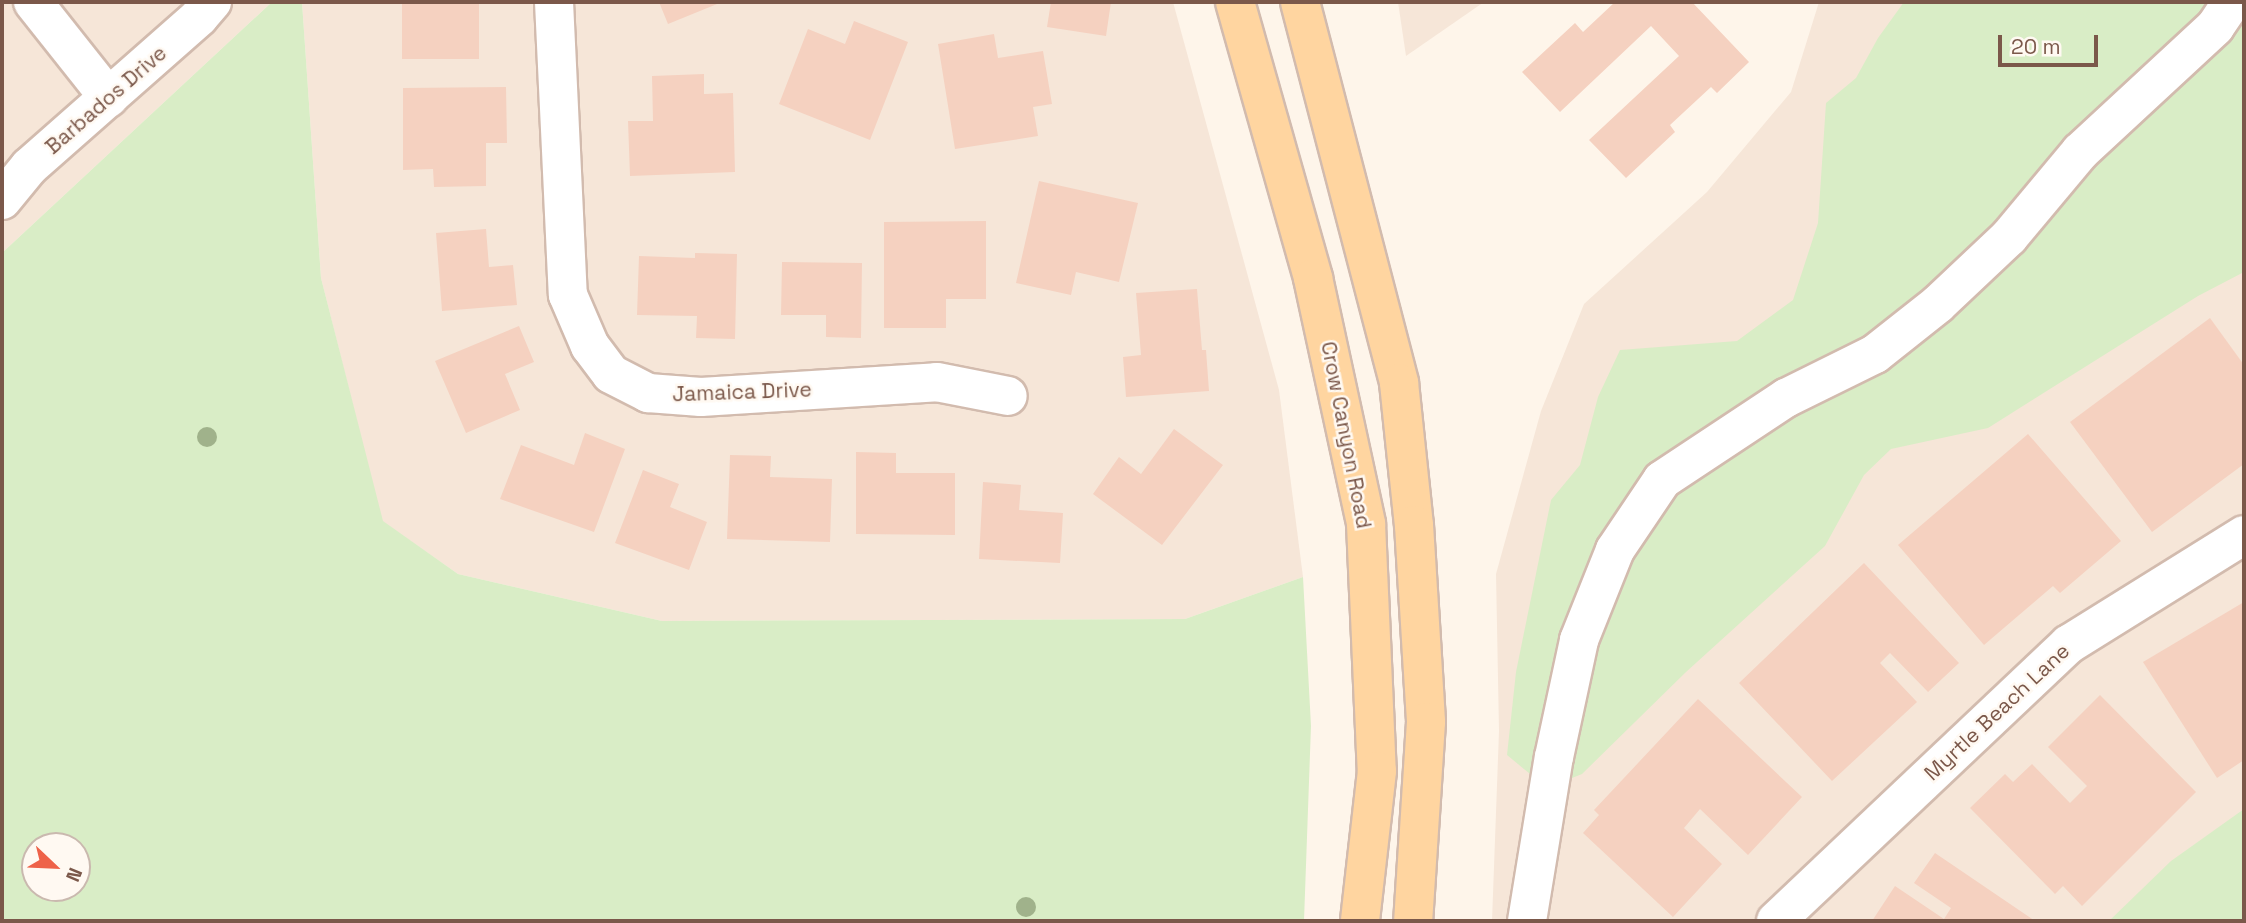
<!DOCTYPE html>
<html>
<head>
<meta charset="utf-8">
<style>
	body { margin:0 }
	#map { position:relative; width:2246px; height:923px; overflow:hidden; background:#fef5ea; font-family:"Space Grotesk",sans-serif }
	div>[style] { position:absolute }
	.residential>* { inset:0; background:#f6e6d8 }
	.green>* { inset:0; background:#d9edc6 }
	.building>* { inset:0; background:#f5d1c0; transform-origin:0 0 }
	.roads { filter:drop-shadow(2px 0 #d2bbae) drop-shadow(-2px 0 #d2bbae) drop-shadow(0 2px #d2bbae) drop-shadow(0 -2px #d2bbae) }
	.minor>* { height:38px; margin:-19px; padding:0 19px; transform-origin:19px; border-radius:19px; background:#fff }
	.major>* { height:38px; margin:-19px; padding:0 19px; transform-origin:19px; border-radius:19px; background:#ffd5a0 }
	.trees>* { width:20px; height:20px; margin:-10px; border-radius:50%; background:#a0b28b }
	span { translate:-50% -50%; white-space:nowrap; text-align:center; line-height:1.15; -webkit-text-stroke:5px #fff9f2; paint-order:stroke }
	.street-label { font-size:21px; color:#7b584a }
	.frame { position:absolute; inset:0; border:4px solid #7b584a; pointer-events:none }
	.north { position:absolute; left:21px; top:832px; width:70px; height:70px; box-sizing:border-box; background:#fff9f2; border:2px solid #cab9af; border-radius:50%; rotate:113deg; font-size:19px; font-weight:700; line-height:28px; text-align:center; color:#7b584a }
	.north::after { content:''; display:block; margin:auto; width:24px; height:32px; background:#ee6249; clip-path:polygon(50% 0,100% 100%,50% 72%,0 100%) }
	.scale { position:absolute; left:1998px; top:35px; width:100px; height:32px; box-sizing:border-box; border:4px solid #7b584a; border-top:0; padding-left:9px; font-size:21px; line-height:24px; white-space:nowrap; color:#7b584a; -webkit-text-stroke:5px #fff9f2; paint-order:stroke }
</style>
</head>
<body>
<div id="map">
	<div class="residential">
		<div style="clip-path:polygon(2px 2px,272px 2px,2px 253px)"></div>
		<div style="clip-path:polygon(302px 2px,1173px 2px,1279px 390px,1303px 577px,1185px 619px,662px 621px,458px 574px,382px 521px,321px 278px)"></div>
		<div style="clip-path:polygon(1398px 2px,1484px 2px,1406px 56px)"></div>
		<div style="clip-path:polygon(1819px 2px,2244px 2px,2244px 921px,1492px 921px,1499px 731px,1496px 574px,1541px 411px,1584px 304px,1707px 192px,1791px 92px)"></div>
	</div>
	<div class="green">
		<div style="clip-path:polygon(evenodd,272px 2px,302px 2px,321px 278px,383px 521px,458px 574px,662px 621px,1185px 619px,1303px 577px,1311px 726px,1304px 921px,2px 921px,2px 253px,272px 2px,77px 846px,77px 888px,35px 888px,35px 846px,77px 846px)"></div>
		<div style="clip-path:polygon(1904px 2px,2244px 2px,2244px 272px,2198px 296px,1988px 428px,1891px 449px,1864px 475px,1825px 546px,1686px 672px,1582px 774px,1547px 788px,1507px 755px,1516px 672px,1551px 500px,1580px 465px,1598px 397px,1620px 350px,1737px 341px,1793px 300px,1818px 223px,1826px 103px,1856px 78px,1878px 38px)"></div>
		<div style="clip-path:polygon(2244px 809px,2244px 921px,2109px 921px,2171px 861px)"></div>
	</div>
	<div class="building">
		<div style="left:402px;top:2px;width:77px;height:57px"></div>
		<div style="clip-path:polygon(659px 2px,722px 2px,668px 24px)"></div>
		<div style="clip-path:polygon(1051px 2px,1111px 2px,1106px 36px,1047px 27px)"></div>
		<div style="clip-path:polygon(1615px 2px,1692px 2px,1749px 62px,1717px 93px,1711px 87px,1670px 125px,1675px 132px,1626px 178px,1589px 140px,1679px 56px,1651px 26px,1560px 112px,1522px 72px,1575px 23px,1583px 32px)"></div>
		<div style="clip-path:polygon(854px 21px,908px 42px,870px 140px,779px 104px,808px 29px,845px 44px)"></div>
		<div style="clip-path:polygon(994px 34px,998px 58px,1043px 51px,1052px 104px,1033px 107px,1038px 136px,955px 149px,938px 44px)"></div>
		<div style="clip-path:polygon(704px 74px,704px 94px,733px 93px,735px 172px,630px 176px,628px 121px,653px 121px,652px 76px)"></div>
		<div style="clip-path:polygon(506px 87px,507px 143px,486px 143px,486px 186px,434px 187px,433px 169px,403px 170px,403px 88px)"></div>
		<div style="clip-path:polygon(1039px 181px,1138px 203px,1119px 282px,1076px 272px,1071px 295px,1016px 283px)"></div>
		<div style="clip-path:polygon(986px 221px,986px 299px,946px 299px,946px 328px,884px 328px,884px 222px)"></div>
		<div style="clip-path:polygon(486px 229px,489px 267px,513px 265px,517px 305px,442px 311px,436px 233px)"></div>
		<div style="clip-path:polygon(695px 253px,737px 254px,735px 339px,696px 338px,697px 316px,637px 315px,639px 256px,695px 258px)"></div>
		<div style="clip-path:polygon(782px 262px,862px 263px,861px 338px,826px 337px,826px 315px,781px 315px)"></div>
		<div style="clip-path:polygon(1197px 289px,1202px 350px,1206px 350px,1209px 391px,1126px 397px,1123px 357px,1141px 355px,1136px 293px)"></div>
		<div style="clip-path:polygon(2210px 318px,2244px 365px,2244px 464px,2152px 532px,2070px 422px)"></div>
		<div style="clip-path:polygon(519px 326px,534px 362px,505px 374px,520px 410px,466px 433px,435px 361px)"></div>
		<div style="clip-path:polygon(1174px 429px,1223px 465px,1162px 545px,1093px 494px,1119px 457px,1141px 474px)"></div>
		<div style="clip-path:polygon(585px 433px,625px 449px,594px 532px,500px 499px,521px 445px,574px 465px)"></div>
		<div style="clip-path:polygon(2028px 434px,2121px 541px,2060px 593px,2053px 586px,1984px 645px,1898px 545px)"></div>
		<div style="clip-path:polygon(856px 452px,896px 453px,896px 473px,955px 473px,955px 535px,856px 534px)"></div>
		<div style="clip-path:polygon(730px 455px,771px 456px,770px 477px,832px 479px,830px 542px,727px 539px)"></div>
		<div style="clip-path:polygon(643px 470px,679px 484px,670px 507px,707px 522px,689px 570px,615px 543px)"></div>
		<div style="clip-path:polygon(983px 482px,1021px 485px,1019px 510px,1063px 513px,1060px 563px,979px 559px)"></div>
		<div style="clip-path:polygon(1864px 563px,1959px 663px,1928px 692px,1890px 653px,1880px 663px,1917px 702px,1832px 781px,1739px 683px)"></div>
		<div style="clip-path:polygon(2244px 602px,2244px 760px,2217px 778px,2143px 662px)"></div>
		<div style="clip-path:polygon(2100px 695px,2196px 792px,2082px 906px,2063px 886px,2055px 894px,1970px 808px,2005px 774px,2013px 782px,2032px 764px,2070px 803px,2087px 786px,2048px 747px)"></div>
		<div style="clip-path:polygon(1698px 699px,1802px 797px,1748px 855px,1700px 809px,1684px 828px,1722px 864px,1673px 917px,1583px 833px,1599px 815px,1594px 810px)"></div>
		<div style="clip-path:polygon(1935px 853px,2035px 921px,1872px 921px,1895px 886px,1944px 919px,1951px 908px,1914px 883px)"></div>
	</div>
	<div class="roads">
		<div class="minor">
			<div style="left:33px;top:2px;width:122px;rotate:51.6deg"></div>
			<div style="left:554px;top:2px;width:293px;rotate:87.3deg"></div>
			<div style="left:568px;top:295px;width:56px;rotate:66.7deg"></div>
			<div style="left:590px;top:346px;width:35px;rotate:53deg"></div>
			<div style="left:611px;top:374px;width:42px;rotate:27.2deg"></div>
			<div style="left:648px;top:393px;width:53px;rotate:4.3deg"></div>
			<div style="left:701px;top:397px;width:236px;rotate:-3.6deg"></div>
			<div style="left:937px;top:382px;width:72px;rotate:11.2deg"></div>
			<div style="left:2px;top:200px;width:43px;rotate:-50.7deg"></div>
			<div style="left:29px;top:167px;width:227px;rotate:-41.4deg"></div>
			<div style="left:199px;top:17px;width:20px;rotate:-49deg"></div>
			<div style="left:1527px;top:921px;width:166px;rotate:-80.7deg"></div>
			<div style="left:1554px;top:757px;width:120px;rotate:-77.9deg"></div>
			<div style="left:1579px;top:640px;width:97px;rotate:-68.2deg"></div>
			<div style="left:1615px;top:550px;width:84px;rotate:-56.1deg"></div>
			<div style="left:1662px;top:480px;width:149px;rotate:-33.5deg"></div>
			<div style="left:1786px;top:398px;width:99px;rotate:-26.3deg"></div>
			<div style="left:1875px;top:354px;width:80px;rotate:-38.4deg"></div>
			<div style="left:1938px;top:304px;width:98px;rotate:-43.3deg"></div>
			<div style="left:2009px;top:237px;width:111px;rotate:-50.1deg"></div>
			<div style="left:2080px;top:152px;width:184px;rotate:-42.8deg"></div>
			<div style="left:2215px;top:27px;width:30px;rotate:-56deg"></div>
			<div style="left:1776px;top:921px;width:403px;rotate:-43.4deg"></div>
			<div style="left:2069px;top:644px;width:206px;rotate:-31.9deg"></div>
		</div>
		<div class="major">
			<div style="left:1235px;top:2px;width:287px;rotate:74.2deg"></div>
			<div style="left:1313px;top:278px;width:252px;rotate:77.8deg"></div>
			<div style="left:1366px;top:524px;width:247px;rotate:87.5deg"></div>
			<div style="left:1377px;top:771px;width:151px;rotate:96.5deg"></div>
			<div style="left:1300px;top:2px;width:394px;rotate:75.4deg"></div>
			<div style="left:1399px;top:383px;width:143px;rotate:84deg"></div>
			<div style="left:1414px;top:525px;width:197px;rotate:86.5deg"></div>
			<div style="left:1426px;top:722px;width:199px;rotate:93.7deg"></div>
		</div>
	</div>
	<div class="trees">
		<div style="left:207px;top:437px"></div>
		<div style="left:1026px;top:907px"></div>
	</div>
	<div class="street-label">
		<span style="left:106px;top:100px;rotate:-41deg">Barbados Drive</span>
		<span style="left:742px;top:392px;rotate:-2deg">Jamaica Drive</span>
		<span style="left:1346px;top:435px;rotate:79deg">Crow Canyon Road</span>
		<span style="left:1997px;top:712px;rotate:-43deg">Myrtle Beach Lane</span>
	</div>
	<div class="frame"></div>
	<div class="north">N</div>
	<div class="scale">20 m</div>
</div>
</body>
</html>
